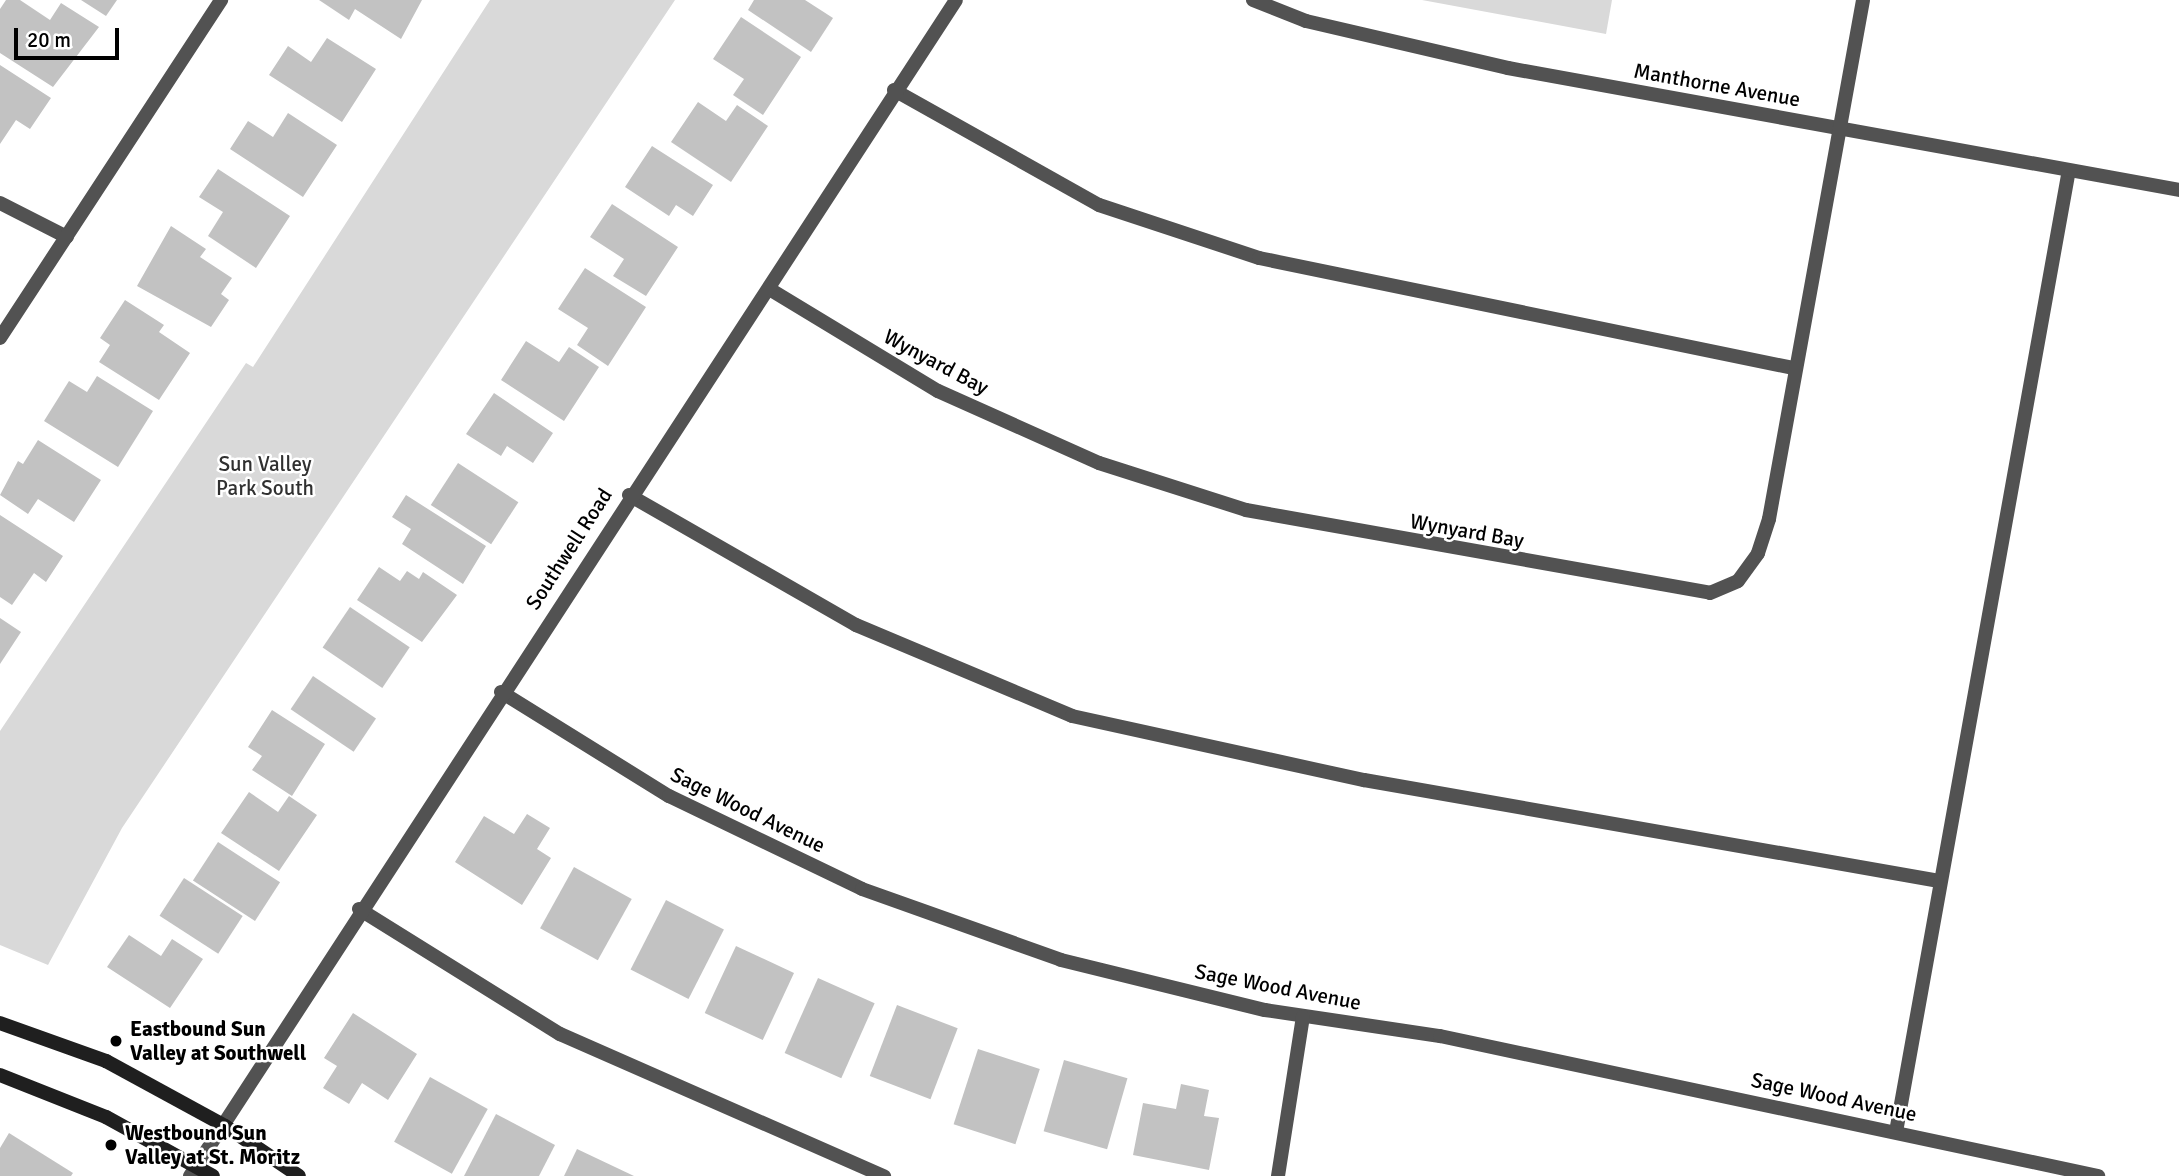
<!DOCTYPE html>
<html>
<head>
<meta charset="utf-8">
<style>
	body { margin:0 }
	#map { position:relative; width:2179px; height:1176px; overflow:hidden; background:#fff; font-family:Signika,sans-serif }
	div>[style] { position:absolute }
	.green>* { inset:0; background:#d9d9d9 }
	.building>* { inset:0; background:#c2c2c2; transform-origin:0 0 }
	.lane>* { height:14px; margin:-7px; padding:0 7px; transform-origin:7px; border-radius:7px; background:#525252 }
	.street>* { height:14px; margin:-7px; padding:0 7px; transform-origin:7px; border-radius:7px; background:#525252 }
	.secondary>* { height:14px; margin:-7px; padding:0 7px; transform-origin:7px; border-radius:7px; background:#1f1f1f }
	.dots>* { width:19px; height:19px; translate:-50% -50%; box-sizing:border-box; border:4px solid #fff; border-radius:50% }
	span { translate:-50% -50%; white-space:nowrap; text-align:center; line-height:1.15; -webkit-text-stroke:5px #fff; paint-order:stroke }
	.street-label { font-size:21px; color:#000 }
	.park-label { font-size:21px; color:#303030 }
	.poi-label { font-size:21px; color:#000; font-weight:700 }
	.left { translate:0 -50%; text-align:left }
	.scale { position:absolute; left:14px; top:28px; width:105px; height:32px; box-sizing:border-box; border:4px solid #000; border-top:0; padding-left:9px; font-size:21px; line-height:24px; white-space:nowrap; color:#000; -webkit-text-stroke:5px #fff; paint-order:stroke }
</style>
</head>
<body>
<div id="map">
	<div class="green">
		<div style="clip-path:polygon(490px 0,675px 0,122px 828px,48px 965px,0 945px,0 731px,246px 363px,253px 367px)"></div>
		<div style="clip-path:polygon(1422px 0,1612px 0,1606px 34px)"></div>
	</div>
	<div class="building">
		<div style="clip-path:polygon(6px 0,20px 0,50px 20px,61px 3px,99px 27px,53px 87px,0 53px,0 9px)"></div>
		<div style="clip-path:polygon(81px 0,117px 0,106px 16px)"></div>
		<div style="clip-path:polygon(319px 0,422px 0,401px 39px,355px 9px,349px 20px)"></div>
		<div style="clip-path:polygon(754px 0,805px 0,833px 18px,811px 52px,748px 10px)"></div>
		<div style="clip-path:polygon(741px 17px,801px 57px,763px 115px,733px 95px,744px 79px,713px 59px)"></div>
		<div style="clip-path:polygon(327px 38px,376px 69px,342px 122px,269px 75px,288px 46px,311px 62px)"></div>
		<div style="clip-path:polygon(0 65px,51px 98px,30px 129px,16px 120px,0 144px)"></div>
		<div style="clip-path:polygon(698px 102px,726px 121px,737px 105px,768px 126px,731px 182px,671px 142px)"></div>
		<div style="clip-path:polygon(288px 113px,337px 145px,303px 197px,230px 149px,248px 121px,273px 137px)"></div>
		<div style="clip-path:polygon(652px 146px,713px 185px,693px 216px,676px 205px,669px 216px,625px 187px)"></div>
		<div style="clip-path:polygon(218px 169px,290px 216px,256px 268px,208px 236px,223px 212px,199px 197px)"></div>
		<div style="clip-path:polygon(612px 204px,678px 247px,646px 296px,613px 276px,624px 259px,590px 237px)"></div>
		<div style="clip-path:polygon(171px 226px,206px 249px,200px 257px,232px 278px,221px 294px,229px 300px,211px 327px,137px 286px)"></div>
		<div style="clip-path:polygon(585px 268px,646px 307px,608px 366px,577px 345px,588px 328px,558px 309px)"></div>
		<div style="clip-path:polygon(125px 300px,164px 325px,159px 332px,190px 353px,159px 400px,99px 362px,110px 345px,100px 338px)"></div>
		<div style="clip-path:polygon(526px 341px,559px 362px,569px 347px,599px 367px,564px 421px,501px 380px)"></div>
		<div style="clip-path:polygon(97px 376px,153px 411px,118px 467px,44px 421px,69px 381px,87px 392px)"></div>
		<div style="clip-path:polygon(494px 393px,553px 433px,533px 463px,507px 446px,501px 456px,466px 434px)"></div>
		<div style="clip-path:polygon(38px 440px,101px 480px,74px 522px,38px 499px,28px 514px,0 495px,18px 461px,23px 464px)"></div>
		<div style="left:458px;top:463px;width:72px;height:50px;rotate:33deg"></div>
		<div style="clip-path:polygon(406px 495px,486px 546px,463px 584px,402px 544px,411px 529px,392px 517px)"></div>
		<div style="clip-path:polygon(0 515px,63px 556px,46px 582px,34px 573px,12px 605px,0 597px)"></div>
		<div style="clip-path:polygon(379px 567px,400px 581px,407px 571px,419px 579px,423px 572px,457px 595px,422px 642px,357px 600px)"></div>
		<div style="left:350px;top:607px;width:72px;height:49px;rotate:34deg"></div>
		<div style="clip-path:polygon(0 618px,21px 632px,0 664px)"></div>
		<div style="left:313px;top:676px;width:76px;height:40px;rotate:34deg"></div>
		<div style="clip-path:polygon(272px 710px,325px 744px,292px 796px,252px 770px,262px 756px,248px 747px)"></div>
		<div style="clip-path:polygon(249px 792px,278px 812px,289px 796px,317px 815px,279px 871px,221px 833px)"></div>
		<div style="clip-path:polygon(527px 814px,550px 828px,537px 849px,551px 858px,522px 905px,455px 862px,484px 816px,514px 834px)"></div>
		<div style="left:218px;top:842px;width:74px;height:46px;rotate:33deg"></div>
		<div style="left:574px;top:867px;width:66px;height:70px;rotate:29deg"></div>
		<div style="left:184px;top:878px;width:70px;height:45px;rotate:33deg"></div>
		<div style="left:666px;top:900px;width:65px;height:78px;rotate:27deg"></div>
		<div style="clip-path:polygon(129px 935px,161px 956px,172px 939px,203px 959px,170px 1008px,107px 967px)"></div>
		<div style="left:736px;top:946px;width:64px;height:74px;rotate:25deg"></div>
		<div style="left:818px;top:978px;width:62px;height:82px;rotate:24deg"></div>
		<div style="left:897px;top:1005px;width:65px;height:76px;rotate:21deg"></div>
		<div style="clip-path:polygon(353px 1013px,417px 1054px,388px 1100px,362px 1083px,349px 1104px,323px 1088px,337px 1066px,324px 1058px)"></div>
		<div style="left:978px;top:1049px;width:65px;height:79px;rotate:18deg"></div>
		<div style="left:1064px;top:1060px;width:66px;height:74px;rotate:16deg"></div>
		<div style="left:430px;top:1077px;width:66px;height:74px;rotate:29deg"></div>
		<div style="clip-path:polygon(1181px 1084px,1209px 1090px,1204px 1116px,1219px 1118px,1209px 1170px,1133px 1155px,1143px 1103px,1176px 1109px)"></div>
		<div style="clip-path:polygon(496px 1114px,555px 1145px,539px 1176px,464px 1176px)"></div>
		<div style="clip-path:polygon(9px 1133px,73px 1173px,71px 1176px,0 1176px,0 1148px)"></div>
		<div style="clip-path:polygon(577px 1149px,634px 1176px,564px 1176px)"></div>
	</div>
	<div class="lane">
		<div style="left:894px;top:90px;width:235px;rotate:29.3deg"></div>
		<div style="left:1099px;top:205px;width:169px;rotate:18.3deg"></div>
		<div style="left:1259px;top:258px;width:545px;rotate:11.64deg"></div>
		<div style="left:629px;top:495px;width:262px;rotate:29.8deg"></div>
		<div style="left:856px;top:625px;width:234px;rotate:22.8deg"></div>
		<div style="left:1072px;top:716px;width:299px;rotate:12.4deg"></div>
		<div style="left:1364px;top:780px;width:584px;rotate:9.96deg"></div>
		<div style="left:359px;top:909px;width:237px;rotate:31.9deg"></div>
		<div style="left:560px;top:1034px;width:354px;rotate:23.7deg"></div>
		<div style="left:1896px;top:1132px;width:977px;rotate:-79.81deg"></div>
	</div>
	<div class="street">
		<div style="left:1253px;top:0;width:57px;rotate:21.6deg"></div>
		<div style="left:1306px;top:21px;width:207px;rotate:13.1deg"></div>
		<div style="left:1508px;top:68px;width:682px;rotate:10.3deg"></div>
		<div style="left:0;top:203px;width:75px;rotate:26.9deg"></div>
		<div style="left:771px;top:290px;width:195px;rotate:31.2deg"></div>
		<div style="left:938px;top:391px;width:176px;rotate:24.1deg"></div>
		<div style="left:1099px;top:463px;width:154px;rotate:17.7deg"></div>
		<div style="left:1246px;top:510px;width:471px;rotate:10.1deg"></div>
		<div style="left:1710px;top:593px;width:30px;rotate:-23deg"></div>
		<div style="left:1738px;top:581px;width:34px;rotate:-54deg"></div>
		<div style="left:1758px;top:553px;width:36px;rotate:-72deg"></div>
		<div style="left:1769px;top:519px;width:527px;rotate:-79.73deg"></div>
		<div style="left:0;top:338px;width:404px;rotate:-56.8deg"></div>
		<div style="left:501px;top:692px;width:198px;rotate:31.8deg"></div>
		<div style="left:669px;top:796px;width:214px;rotate:25.7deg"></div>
		<div style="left:862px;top:889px;width:211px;rotate:19.6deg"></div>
		<div style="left:1061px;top:960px;width:210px;rotate:13.8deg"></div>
		<div style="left:1265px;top:1010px;width:177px;rotate:8.5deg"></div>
		<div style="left:1440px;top:1036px;width:673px;rotate:12.01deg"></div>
		<div style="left:190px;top:1176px;width:1403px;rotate:-56.92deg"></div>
		<div style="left:1278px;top:1176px;width:161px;rotate:-81.1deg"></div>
	</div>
	<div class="secondary">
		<div style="left:0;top:1023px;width:113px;rotate:19.7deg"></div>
		<div style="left:106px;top:1061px;width:136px;rotate:28.6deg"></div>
		<div style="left:225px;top:1126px;width:89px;rotate:34deg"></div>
		<div style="left:0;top:1075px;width:114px;rotate:21.6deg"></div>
		<div style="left:106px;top:1117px;width:122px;rotate:28.9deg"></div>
	</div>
	<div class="dots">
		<div style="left:116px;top:1041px;background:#000"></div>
		<div style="left:111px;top:1145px;background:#000"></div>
	</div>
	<div class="street-label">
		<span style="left:1717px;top:85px;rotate:10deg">Manthorne Avenue</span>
		<span style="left:936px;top:362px;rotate:28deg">Wynyard Bay</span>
		<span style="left:1467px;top:531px;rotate:10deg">Wynyard Bay</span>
		<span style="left:569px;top:549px;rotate:-57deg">Southwell Road</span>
		<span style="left:748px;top:810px;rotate:26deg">Sage Wood Avenue</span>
		<span style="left:1278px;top:987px;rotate:11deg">Sage Wood Avenue</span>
		<span style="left:1834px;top:1097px;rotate:12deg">Sage Wood Avenue</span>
	</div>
	<div class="park-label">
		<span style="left:265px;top:476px">Sun Valley<br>Park South</span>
	</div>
	<div class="poi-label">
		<span class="left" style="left:130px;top:1041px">Eastbound Sun<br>Valley at Southwell</span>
		<span class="left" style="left:125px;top:1145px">Westbound Sun<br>Valley at St. Moritz</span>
	</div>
	<div class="scale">20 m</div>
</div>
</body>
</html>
